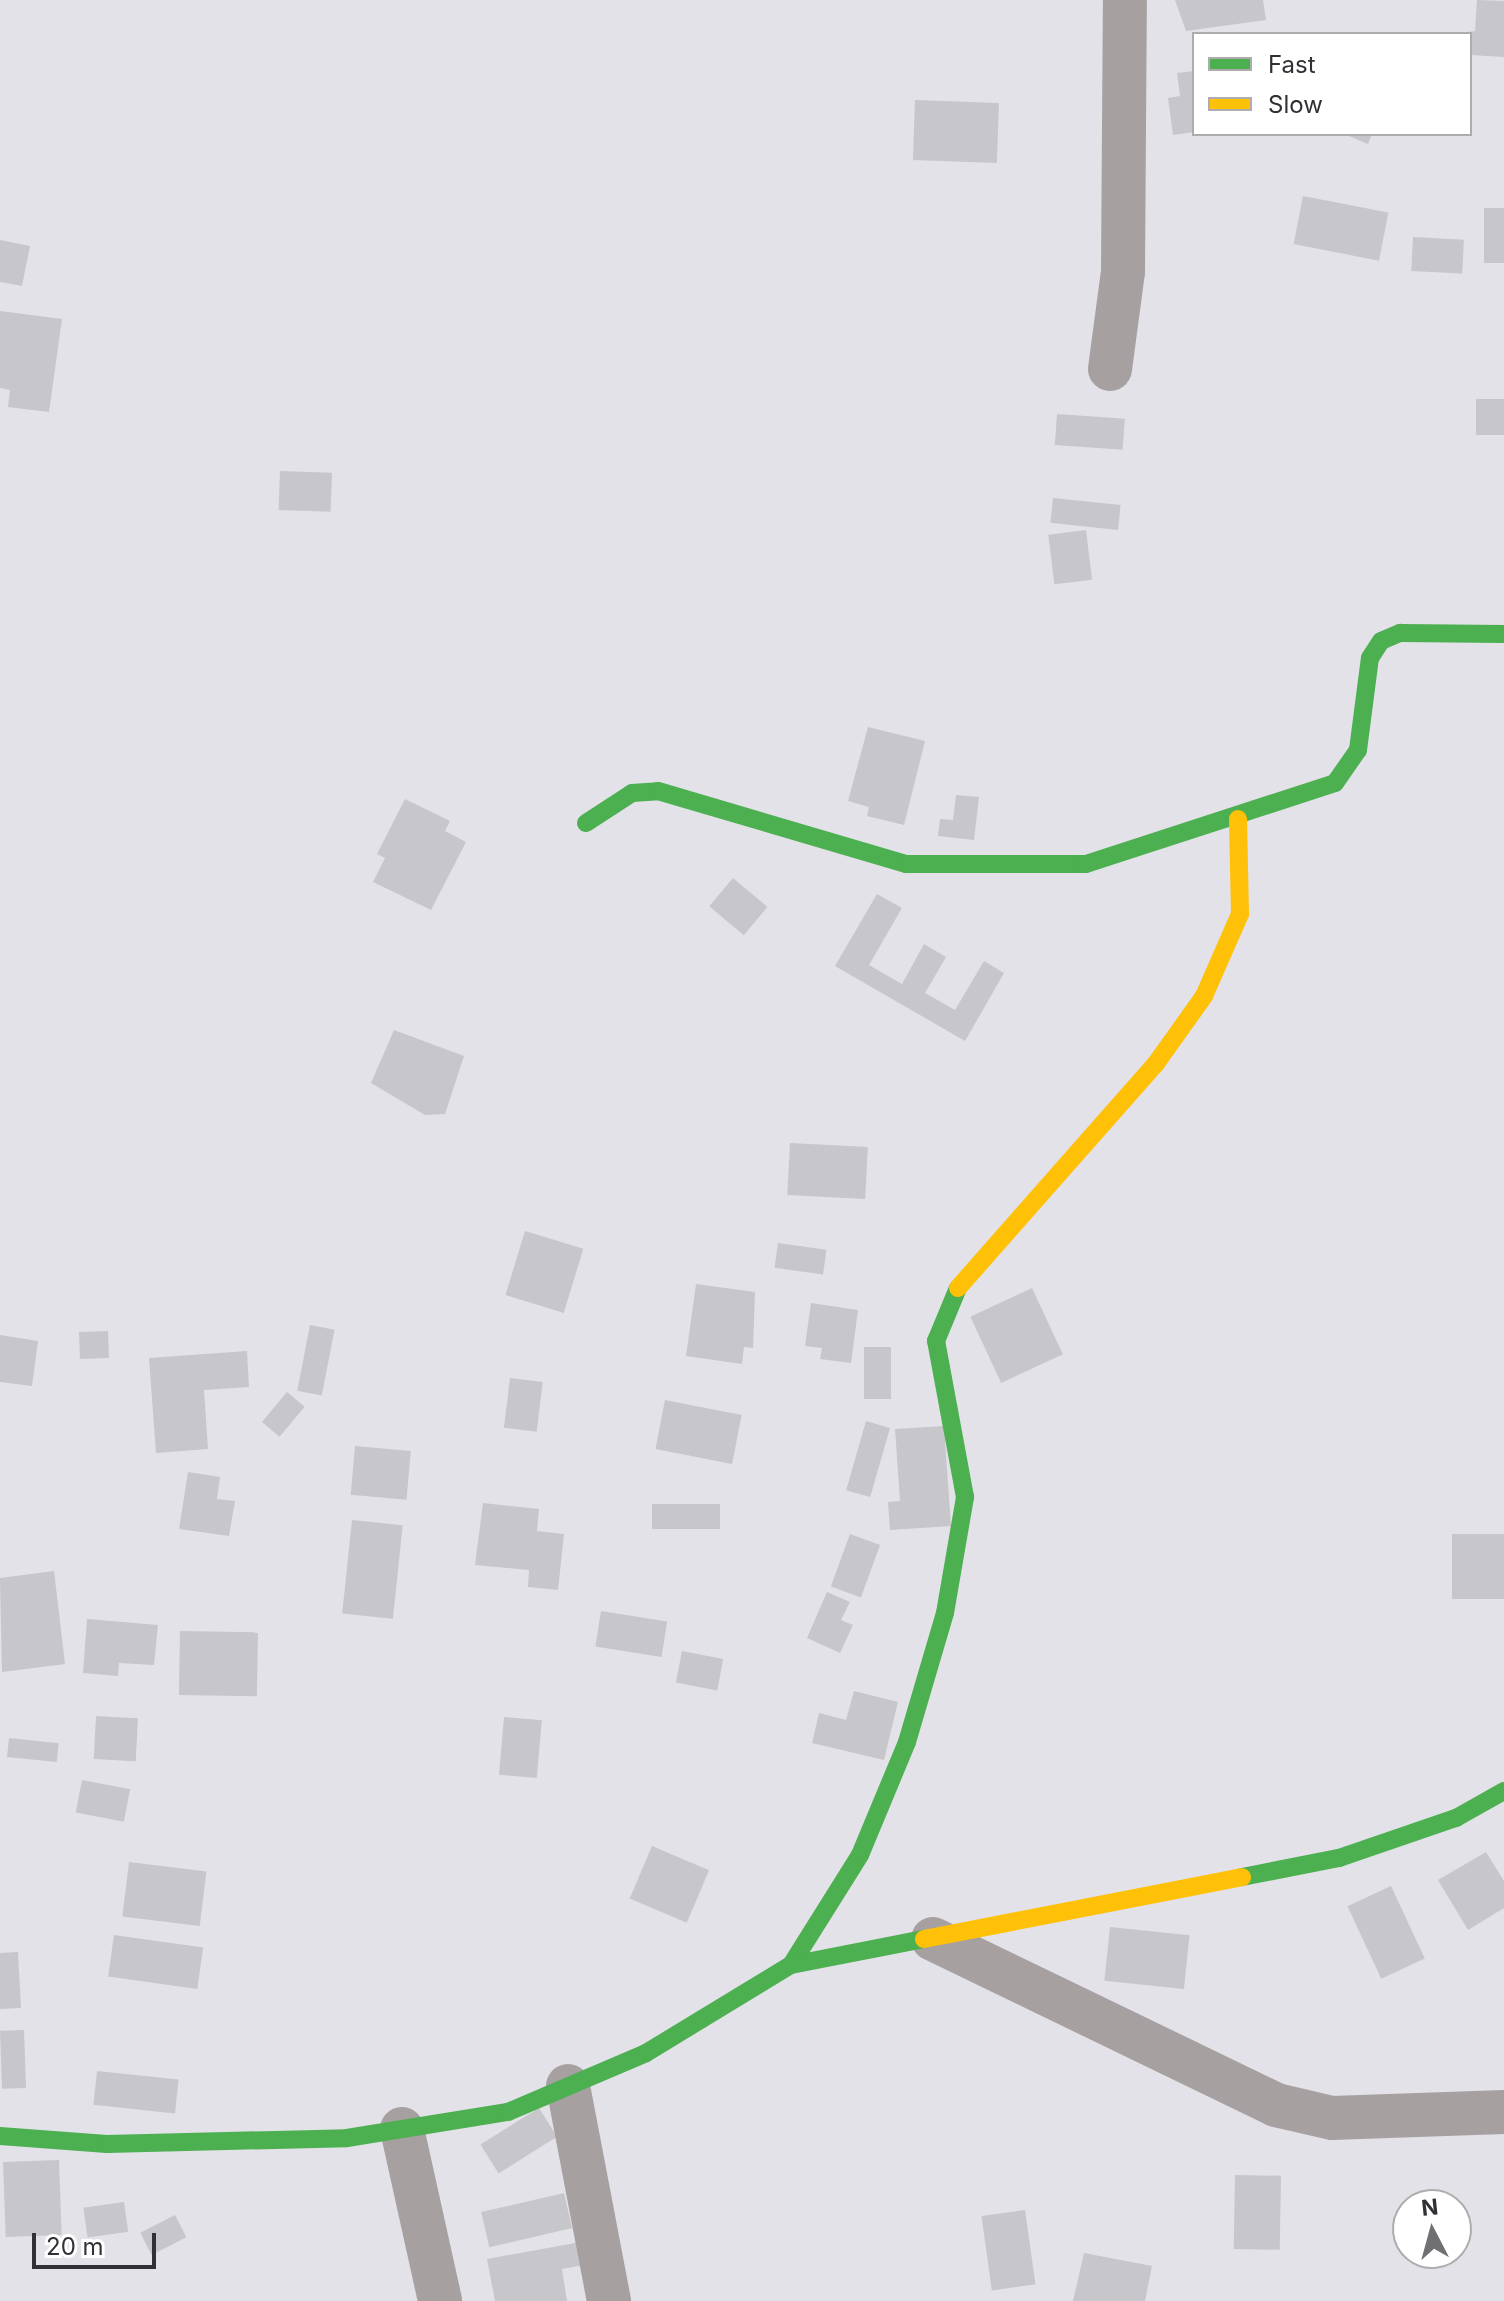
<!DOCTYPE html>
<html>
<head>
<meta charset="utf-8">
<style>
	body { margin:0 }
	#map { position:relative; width:1504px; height:2301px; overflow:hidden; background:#e2e2e8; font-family:Inter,sans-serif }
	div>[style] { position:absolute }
	.building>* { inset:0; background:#c6c6cb; transform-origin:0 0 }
	.street>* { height:44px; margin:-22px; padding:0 22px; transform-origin:22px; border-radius:22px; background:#a7a0a0 }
	.fast>* { height:18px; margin:-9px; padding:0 9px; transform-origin:9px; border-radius:9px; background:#4caf50 }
	.slow>* { height:18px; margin:-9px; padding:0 9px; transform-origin:9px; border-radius:9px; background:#ffc107 }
	span { translate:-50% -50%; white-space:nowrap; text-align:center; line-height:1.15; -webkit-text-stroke:6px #fff; paint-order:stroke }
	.legend { position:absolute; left:1192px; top:32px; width:280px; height:104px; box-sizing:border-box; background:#fff; border:2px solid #adadae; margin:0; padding:10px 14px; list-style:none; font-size:24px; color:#313135 }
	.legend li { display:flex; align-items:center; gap:16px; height:40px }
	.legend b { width:40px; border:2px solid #adadae }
	.north { position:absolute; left:1392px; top:2189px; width:80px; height:80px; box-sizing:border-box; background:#fff; border:2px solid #adadae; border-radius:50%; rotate:354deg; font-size:22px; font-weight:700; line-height:32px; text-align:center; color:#313135 }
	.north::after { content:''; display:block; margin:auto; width:28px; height:36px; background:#6f6f74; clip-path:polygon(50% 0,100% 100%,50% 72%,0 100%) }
	.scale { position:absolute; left:32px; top:2233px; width:124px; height:36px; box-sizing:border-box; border:4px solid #313135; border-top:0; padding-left:10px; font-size:24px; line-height:28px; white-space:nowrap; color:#313135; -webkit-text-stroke:6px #fff; paint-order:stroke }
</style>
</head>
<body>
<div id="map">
	<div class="building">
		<div style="clip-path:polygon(1175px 0,1263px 0,1266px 20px,1186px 31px)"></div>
		<div style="clip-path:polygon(1477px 0,1504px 1px,1504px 57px,1470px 55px,1470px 34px,1454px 34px,1475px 31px)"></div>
		<div style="clip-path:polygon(1194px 71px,1194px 132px,1173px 135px,1168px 98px,1180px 96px,1177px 73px)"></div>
		<div style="left:915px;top:100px;width:84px;height:60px;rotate:2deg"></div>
		<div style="clip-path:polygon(1344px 134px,1372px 134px,1368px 144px)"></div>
		<div style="left:1303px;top:196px;width:87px;height:49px;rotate:11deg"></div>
		<div style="left:1504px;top:208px;width:55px;height:20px;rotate:90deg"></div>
		<div style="left:1413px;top:237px;width:51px;height:34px;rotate:3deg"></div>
		<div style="clip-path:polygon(0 240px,30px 246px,22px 286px,0 282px)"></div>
		<div style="clip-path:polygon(0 311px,62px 319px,49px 412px,8px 407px,10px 390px,0 388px)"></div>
		<div style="left:1476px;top:399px;width:28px;height:36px"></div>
		<div style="left:1057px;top:414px;width:68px;height:31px;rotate:4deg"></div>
		<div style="left:280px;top:471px;width:52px;height:39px;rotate:2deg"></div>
		<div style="left:1053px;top:498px;width:68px;height:25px;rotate:6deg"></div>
		<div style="left:1086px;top:530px;width:50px;height:38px;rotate:83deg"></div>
		<div style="clip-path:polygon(868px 727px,925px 741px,904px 825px,867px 816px,869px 807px,848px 801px)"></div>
		<div style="clip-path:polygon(956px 795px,979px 797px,974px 840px,938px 836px,940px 819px,953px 820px)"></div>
		<div style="clip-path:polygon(405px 799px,450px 821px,445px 831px,466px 842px,431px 910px,373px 882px,385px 858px,377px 854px)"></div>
		<div style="left:733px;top:878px;width:45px;height:37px;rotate:40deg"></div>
		<div style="clip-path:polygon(877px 894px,902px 908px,869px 965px,902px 984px,924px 944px,946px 957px,925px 993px,955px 1010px,984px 961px,1004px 973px,965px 1041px,835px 966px)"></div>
		<div style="clip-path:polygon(394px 1030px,464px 1056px,445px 1114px,425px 1115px,371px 1083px)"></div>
		<div style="left:790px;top:1143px;width:78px;height:52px;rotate:3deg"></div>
		<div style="left:525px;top:1231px;width:61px;height:67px;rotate:17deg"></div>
		<div style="left:778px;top:1243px;width:49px;height:25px;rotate:8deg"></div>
		<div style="clip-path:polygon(696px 1284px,755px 1292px,753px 1348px,744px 1347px,742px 1364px,686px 1356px)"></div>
		<div style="left:1032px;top:1288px;width:73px;height:68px;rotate:65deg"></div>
		<div style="clip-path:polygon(811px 1303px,858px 1310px,851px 1363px,820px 1359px,822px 1348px,805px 1346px)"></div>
		<div style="left:310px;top:1325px;width:25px;height:67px;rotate:11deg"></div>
		<div style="left:108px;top:1331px;width:27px;height:29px;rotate:88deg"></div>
		<div style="clip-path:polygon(0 1335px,38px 1341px,32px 1386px,0 1382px)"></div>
		<div style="left:864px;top:1347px;width:27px;height:52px"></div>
		<div style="clip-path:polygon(247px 1351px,249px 1387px,204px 1390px,208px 1449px,156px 1453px,149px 1358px)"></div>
		<div style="left:510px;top:1378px;width:33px;height:50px;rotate:7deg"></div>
		<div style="left:287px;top:1392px;width:23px;height:39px;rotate:40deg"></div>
		<div style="left:665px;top:1400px;width:78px;height:50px;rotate:11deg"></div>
		<div style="left:866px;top:1421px;width:25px;height:72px;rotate:16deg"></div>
		<div style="clip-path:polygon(944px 1426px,951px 1526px,890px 1530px,888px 1502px,900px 1501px,895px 1429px)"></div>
		<div style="left:355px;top:1446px;width:56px;height:49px;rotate:5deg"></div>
		<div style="clip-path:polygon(188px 1472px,220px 1477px,217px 1499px,235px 1501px,229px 1536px,179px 1529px)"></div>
		<div style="clip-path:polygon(483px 1503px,539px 1509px,537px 1531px,564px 1534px,558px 1590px,528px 1587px,529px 1570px,475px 1565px)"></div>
		<div style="left:652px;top:1504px;width:68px;height:25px"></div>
		<div style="left:352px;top:1520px;width:51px;height:94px;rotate:6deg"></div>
		<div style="left:850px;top:1534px;width:32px;height:56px;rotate:20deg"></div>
		<div style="left:1504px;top:1534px;width:65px;height:52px;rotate:90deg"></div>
		<div style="clip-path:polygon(54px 1571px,65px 1664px,2px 1672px,0 1578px)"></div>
		<div style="clip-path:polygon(827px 1592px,850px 1602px,841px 1620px,853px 1625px,840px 1653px,807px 1638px)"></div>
		<div style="left:601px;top:1611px;width:67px;height:36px;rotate:9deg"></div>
		<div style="clip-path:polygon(87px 1619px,158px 1625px,154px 1665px,119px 1663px,118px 1676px,83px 1673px)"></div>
		<div style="left:180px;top:1631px;width:78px;height:64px;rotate:1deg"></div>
		<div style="left:682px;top:1651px;width:42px;height:32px;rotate:11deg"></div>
		<div style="clip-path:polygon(854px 1691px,898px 1702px,884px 1760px,812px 1743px,819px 1713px,846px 1720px)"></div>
		<div style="left:96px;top:1716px;width:42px;height:43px;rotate:3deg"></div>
		<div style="left:504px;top:1717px;width:38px;height:58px;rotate:5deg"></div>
		<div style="left:9px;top:1738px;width:50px;height:19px;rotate:6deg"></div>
		<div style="left:82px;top:1780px;width:49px;height:33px;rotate:11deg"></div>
		<div style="left:652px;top:1846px;width:62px;height:57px;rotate:23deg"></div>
		<div style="clip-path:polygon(1486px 1852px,1504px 1881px,1504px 1908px,1468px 1930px,1438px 1880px)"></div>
		<div style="left:129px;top:1862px;width:78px;height:55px;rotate:7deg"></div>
		<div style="left:1391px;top:1886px;width:80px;height:48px;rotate:65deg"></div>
		<div style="left:1110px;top:1927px;width:80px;height:54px;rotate:6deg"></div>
		<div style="left:114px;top:1935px;width:90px;height:42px;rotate:8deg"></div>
		<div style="clip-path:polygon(18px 1952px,21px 2008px,0 2009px,0 1953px)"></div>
		<div style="left:24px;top:2030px;width:58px;height:24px;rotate:88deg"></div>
		<div style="left:97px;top:2071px;width:82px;height:34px;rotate:6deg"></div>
		<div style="left:539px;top:2108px;width:34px;height:69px;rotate:58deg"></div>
		<div style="left:59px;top:2160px;width:75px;height:56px;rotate:88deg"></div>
		<div style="left:1235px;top:2175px;width:46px;height:74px;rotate:1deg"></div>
		<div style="left:564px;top:2193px;width:36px;height:85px;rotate:77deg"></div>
		<div style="left:124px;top:2202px;width:30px;height:41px;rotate:82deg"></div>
		<div style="left:1025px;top:2210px;width:75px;height:44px;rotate:82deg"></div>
		<div style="left:175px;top:2215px;width:25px;height:39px;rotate:63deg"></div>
		<div style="clip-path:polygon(586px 2241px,590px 2264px,562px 2269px,567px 2301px,495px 2301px,487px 2259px)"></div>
		<div style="clip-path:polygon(1084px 2253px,1152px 2266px,1145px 2301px,1073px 2301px)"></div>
	</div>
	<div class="street">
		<div style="left:1110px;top:369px;width:99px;rotate:-82.4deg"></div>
		<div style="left:1123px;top:271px;width:271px;rotate:-89.6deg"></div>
		<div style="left:933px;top:1939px;width:381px;rotate:25.8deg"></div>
		<div style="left:1276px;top:2105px;width:57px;rotate:13.1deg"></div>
		<div style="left:1332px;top:2118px;width:172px;rotate:-2deg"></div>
		<div style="left:568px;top:2086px;width:219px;rotate:79.2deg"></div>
		<div style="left:402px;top:2129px;width:176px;rotate:77.5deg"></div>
	</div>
	<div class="fast">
		<div style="left:586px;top:823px;width:55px;rotate:-33.1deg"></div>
		<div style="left:632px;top:793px;width:26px;rotate:-4deg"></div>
		<div style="left:658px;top:791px;width:259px;rotate:16.4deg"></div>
		<div style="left:906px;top:864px;width:180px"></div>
		<div style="left:1086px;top:864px;width:262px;rotate:-18deg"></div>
		<div style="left:1335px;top:783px;width:40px;rotate:-55.1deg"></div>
		<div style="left:1358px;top:750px;width:93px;rotate:-82.6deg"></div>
		<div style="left:1370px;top:658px;width:20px;rotate:-57deg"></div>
		<div style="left:1381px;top:641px;width:21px;rotate:-23deg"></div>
		<div style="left:1400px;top:633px;width:104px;rotate:0.6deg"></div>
		<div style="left:1242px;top:1877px;width:99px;rotate:-11.1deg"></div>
		<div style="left:1339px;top:1858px;width:124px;rotate:-18.9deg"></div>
		<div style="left:1456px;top:1818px;width:55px;rotate:-29.4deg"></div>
		<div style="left:791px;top:1965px;width:130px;rotate:-57.9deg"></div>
		<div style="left:860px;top:1855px;width:122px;rotate:-67.4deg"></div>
		<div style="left:907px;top:1742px;width:134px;rotate:-73.6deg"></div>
		<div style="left:945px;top:1613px;width:118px;rotate:-80.2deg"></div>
		<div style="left:965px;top:1497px;width:159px;rotate:-100.5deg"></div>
		<div style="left:936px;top:1341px;width:57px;rotate:-67.5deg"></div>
		<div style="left:0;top:2136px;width:107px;rotate:4.3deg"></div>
		<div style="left:107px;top:2144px;width:240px;rotate:-1.4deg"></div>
		<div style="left:347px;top:2138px;width:163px;rotate:-9.2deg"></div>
		<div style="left:508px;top:2112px;width:150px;rotate:-23.1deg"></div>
		<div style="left:646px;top:2053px;width:170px;rotate:-31.3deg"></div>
		<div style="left:791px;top:1965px;width:136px;rotate:-11.1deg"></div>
	</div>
	<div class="slow">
		<div style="left:958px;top:1288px;width:301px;rotate:-48.6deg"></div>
		<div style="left:1157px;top:1062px;width:81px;rotate:-54.5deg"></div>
		<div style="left:1204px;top:996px;width:90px;rotate:-66.3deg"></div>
		<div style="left:1240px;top:914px;width:95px;rotate:-91.2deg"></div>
		<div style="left:924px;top:1939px;width:324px;rotate:-11deg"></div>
	</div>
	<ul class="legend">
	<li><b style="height:10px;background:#4caf50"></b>Fast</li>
	<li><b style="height:10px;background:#ffc107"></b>Slow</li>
	</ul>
	<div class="north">N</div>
	<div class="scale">20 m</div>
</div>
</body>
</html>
